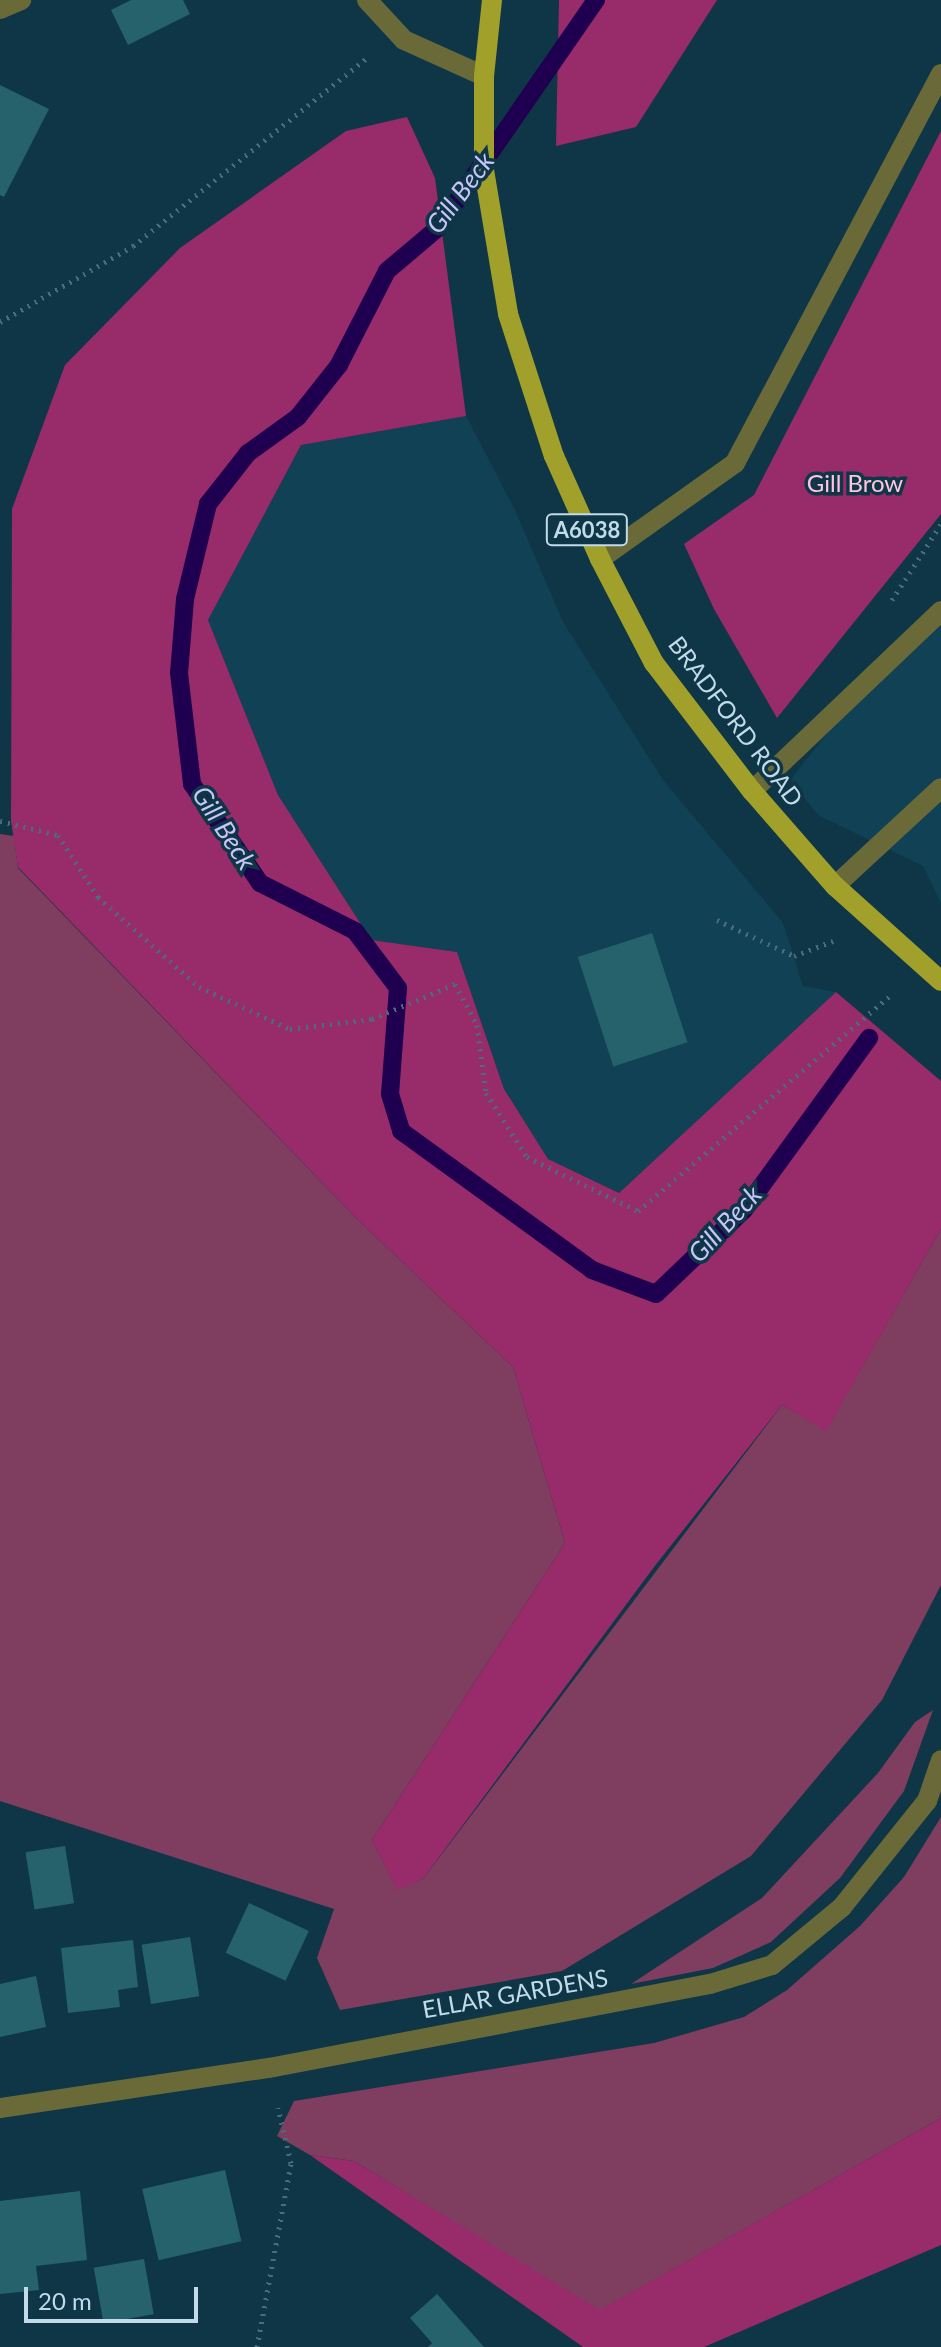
<!DOCTYPE html>
<html>
<head>
<meta charset="utf-8">
<style>
	body { margin:0 }
	#map { position:relative; width:941px; height:2347px; overflow:hidden; background:#0e3647; font-family:Lato,sans-serif }
	div>[style] { position:absolute }
	.built>* { inset:0; background:#114155 }
	.green>* { inset:0; background:#7f3d5f }
	.forest>* { inset:0; background:#982b6a }
	.stream>* { height:18px; margin:-9px; padding:0 9px; transform-origin:9px; border-radius:9px; background:#1f0050 }
	.building>* { inset:0; background:#25626b; transform-origin:0 0 }
	.path>* { height:5px; margin-top:-2.5px; transform-origin:0; background:repeating-linear-gradient(90deg,#496d7c 0 2px,transparent 0 8px) }
	.lane>* { height:20px; margin:-10px; padding:0 10px; transform-origin:10px; border-radius:10px; background:#696a38 }
	.street>* { height:20px; margin:-10px; padding:0 10px; transform-origin:10px; border-radius:10px; background:#696a38 }
	.primary>* { height:20px; margin:-10px; padding:0 10px; transform-origin:10px; border-radius:10px; background:#a1a02b }
	span { translate:-50% -50%; white-space:nowrap; text-align:center; line-height:1.15; -webkit-text-stroke:7px #0e3647; paint-order:stroke }
	.shield-label span { padding:2px 6px; background:#0e3647; border:2px solid; border-radius:6px; -webkit-text-stroke-width:0 }
	.shield-label { font-size:22px; color:#c1dbe8; font-weight:700 }
	.park-label { font-size:24px; color:#ffc4e0 }
	.street-label { font-size:24px; color:#c1dbe8 }
	.water-label { font-size:26px; color:#c9c4fa; font-style:italic }
	.scale { position:absolute; left:24px; top:2287px; width:174px; height:36px; box-sizing:border-box; border:4px solid #c1dbe8; border-top:0; padding-left:10px; font-size:24px; line-height:28px; white-space:nowrap; color:#c1dbe8; -webkit-text-stroke:6px #0e3647; paint-order:stroke }
</style>
</head>
<body>
<div id="map">
	<div class="built">
		<div style="clip-path:polygon(466px 416px,515px 510px,563px 622px,663px 780px,783px 923px,803px 986px,836px 992px,619px 1193px,548px 1159px,504px 1089px,457px 952px,371px 940px,278px 795px,208px 620px,301px 445px)"></div>
		<div style="clip-path:polygon(941px 614px,941px 903px,923px 866px,818px 815px,790px 780px,880px 668px)"></div>
	</div>
	<div class="green">
		<div style="clip-path:polygon(0 834px,14px 836px,18px 868px,357px 1219px,513px 1367px,565px 1543px,372px 1840px,397px 1889px,423px 1879px,782px 1405px,826px 1430px,941px 1229px,941px 1585px,882px 1700px,751px 1856px,562px 1971px,340px 2010px,317px 1958px,334px 1909px,0 1801px)"></div>
		<div style="clip-path:polygon(933px 1710px,904px 1791px,840px 1878px,771px 1942px,713px 1968px,631px 1984px,762px 1898px,878px 1773px,915px 1722px)"></div>
		<div style="clip-path:polygon(941px 1817px,941px 2118px,599px 2311px,354px 2161px,310px 2155px,277px 2136px,294px 2101px,654px 2043px,744px 2017px,787px 1990px,860px 1926px,904px 1877px)"></div>
	</div>
	<div class="forest">
		<div style="clip-path:polygon(559px 0,717px 0,636px 127px,556px 146px)"></div>
		<div style="clip-path:polygon(407px 117px,435px 178px,466px 416px,301px 445px,208px 620px,278px 795px,371px 940px,457px 952px,504px 1089px,548px 1159px,619px 1193px,836px 992px,941px 1081px,941px 1229px,826px 1431px,782px 1405px,654px 1567px,423px 1879px,397px 1890px,372px 1840px,565px 1543px,513px 1367px,357px 1219px,18px 867px,11px 821px,12px 509px,65px 365px,180px 248px,346px 131px)"></div>
		<div style="clip-path:polygon(941px 131px,941px 514px,777px 718px,714px 609px,684px 544px,754px 495px)"></div>
		<div style="clip-path:polygon(941px 2118px,941px 2245px,704px 2347px,583px 2347px,310px 2155px,354px 2161px,600px 2310px)"></div>
	</div>
	<div class="stream">
		<div style="left:596px;top:0;width:276px;rotate:124.7deg"></div>
		<div style="left:439px;top:227px;width:68px;rotate:139.8deg"></div>
		<div style="left:387px;top:271px;width:106px;rotate:117.1deg"></div>
		<div style="left:339px;top:365px;width:66px;rotate:128.3deg"></div>
		<div style="left:298px;top:417px;width:62px;rotate:144.2deg"></div>
		<div style="left:248px;top:453px;width:65px;rotate:128.1deg"></div>
		<div style="left:208px;top:504px;width:98px;rotate:103.6deg"></div>
		<div style="left:185px;top:599px;width:74px;rotate:94.6deg"></div>
		<div style="left:179px;top:673px;width:112px;rotate:83.3deg"></div>
		<div style="left:192px;top:784px;width:120px;rotate:55.5deg"></div>
		<div style="left:260px;top:883px;width:106px;rotate:26.8deg"></div>
		<div style="left:355px;top:931px;width:71px;rotate:53deg"></div>
		<div style="left:398px;top:988px;width:106px;rotate:94.3deg"></div>
		<div style="left:390px;top:1094px;width:39px;rotate:73deg"></div>
		<div style="left:401px;top:1131px;width:236px;rotate:36deg"></div>
		<div style="left:592px;top:1270px;width:68px;rotate:20.6deg"></div>
		<div style="left:656px;top:1294px;width:122px;rotate:-43.7deg"></div>
		<div style="left:744px;top:1210px;width:213px;rotate:-54deg"></div>
	</div>
	<div class="building">
		<div style="clip-path:polygon(131px 0,183px 0,190px 14px,128px 45px,111px 10px)"></div>
		<div style="clip-path:polygon(0 85px,49px 109px,4px 197px,0 195px)"></div>
		<div style="left:652px;top:933px;width:115px;height:78px;rotate:72deg"></div>
		<div style="left:65px;top:1846px;width:58px;height:40px;rotate:81deg"></div>
		<div style="left:249px;top:1903px;width:66px;height:55px;rotate:25deg"></div>
		<div style="left:190px;top:1937px;width:60px;height:49px;rotate:81deg"></div>
		<div style="clip-path:polygon(133px 1940px,138px 1987px,118px 1990px,120px 2007px,68px 2013px,61px 1948px)"></div>
		<div style="clip-path:polygon(36px 1976px,46px 2027px,0 2037px,0 1984px)"></div>
		<div style="left:225px;top:2170px;width:73px;height:85px;rotate:77deg"></div>
		<div style="clip-path:polygon(80px 2191px,87px 2260px,36px 2266px,39px 2290px,0 2294px,0 2201px)"></div>
		<div style="left:144px;top:2259px;width:56px;height:51px;rotate:80deg"></div>
		<div style="clip-path:polygon(437px 2294px,484px 2347px,428px 2347px,432px 2343px,410px 2318px)"></div>
	</div>
	<div class="path">
		<div style="left:0;top:322px;width:153px;rotate:-29.7deg"></div>
		<div style="left:133px;top:246px;width:302px;rotate:-38.8deg"></div>
		<div style="left:892px;top:600px;width:90px;rotate:-57.2deg"></div>
		<div style="left:0;top:821px;width:60px;rotate:13.6deg"></div>
		<div style="left:58px;top:835px;width:74px;rotate:57.2deg"></div>
		<div style="left:98px;top:897px;width:135px;rotate:41.7deg"></div>
		<div style="left:199px;top:987px;width:100px;rotate:24.8deg"></div>
		<div style="left:290px;top:1029px;width:83px;rotate:-7deg"></div>
		<div style="left:372px;top:1019px;width:90px;rotate:-22.9deg"></div>
		<div style="left:455px;top:984px;width:47px;rotate:61.8deg"></div>
		<div style="left:477px;top:1025px;width:69px;rotate:82.5deg"></div>
		<div style="left:486px;top:1093px;width:76px;rotate:57.4deg"></div>
		<div style="left:527px;top:1157px;width:123px;rotate:25.9deg"></div>
		<div style="left:638px;top:1211px;width:335px;rotate:-40.5deg"></div>
		<div style="left:717px;top:920px;width:85px;rotate:25.1deg"></div>
		<div style="left:794px;top:956px;width:42px;rotate:-21deg"></div>
		<div style="left:257px;top:2347px;width:187px;rotate:-79.5deg"></div>
		<div style="left:291px;top:2163px;width:57px;rotate:-103.1deg"></div>
	</div>
	<div class="lane">
		<div style="left:367px;top:0;width:54px;rotate:47.2deg"></div>
		<div style="left:404px;top:40px;width:88px;rotate:24.2deg"></div>
		<div style="left:0;top:9px;width:23px;rotate:-23deg"></div>
		<div style="left:600px;top:559px;width:166px;rotate:-35.4deg"></div>
		<div style="left:735px;top:463px;width:440px;rotate:-62.1deg"></div>
		<div style="left:752px;top:791px;width:261px;rotate:-43.6deg"></div>
		<div style="left:835px;top:886px;width:144px;rotate:-42.8deg"></div>
	</div>
	<div class="street">
		<div style="left:0;top:2108px;width:272px;rotate:-8.5deg"></div>
		<div style="left:269px;top:2068px;width:449px;rotate:-10.8deg"></div>
		<div style="left:710px;top:1984px;width:65px;rotate:-17deg"></div>
		<div style="left:772px;top:1965px;width:91px;rotate:-39.6deg"></div>
		<div style="left:842px;top:1907px;width:136px;rotate:-51.3deg"></div>
		<div style="left:927px;top:1801px;width:43px;rotate:-71.1deg"></div>
	</div>
	<div class="primary">
		<div style="left:492px;top:0;width:76px;rotate:96deg"></div>
		<div style="left:484px;top:76px;width:94px;rotate:90deg"></div>
		<div style="left:484px;top:170px;width:146px;rotate:80.5deg"></div>
		<div style="left:508px;top:314px;width:149px;rotate:72.1deg"></div>
		<div style="left:554px;top:456px;width:113px;rotate:65.9deg"></div>
		<div style="left:600px;top:559px;width:117px;rotate:62.6deg"></div>
		<div style="left:654px;top:663px;width:161px;rotate:52.6deg"></div>
		<div style="left:752px;top:791px;width:126px;rotate:48.9deg"></div>
		<div style="left:835px;top:886px;width:142px;rotate:41.9deg"></div>
	</div>
	<div class="shield-label">
		<span style="left:587px;top:530px">A6038</span>
	</div>
	<div class="park-label">
		<span style="left:855px;top:483px">Gill Brow</span>
	</div>
	<div class="street-label">
		<span style="left:736px;top:721px;rotate:53deg">BRADFORD ROAD</span>
		<span style="left:515px;top:1993px;rotate:-10deg">ELLAR GARDENS</span>
	</div>
	<div class="water-label">
		<span style="left:460px;top:193px;rotate:-53deg">Gill Beck</span>
		<span style="left:224px;top:828px;rotate:57deg">Gill Beck</span>
		<span style="left:725px;top:1224px;rotate:-47deg">Gill Beck</span>
	</div>
	<div class="scale">20 m</div>
</div>
</body>
</html>
